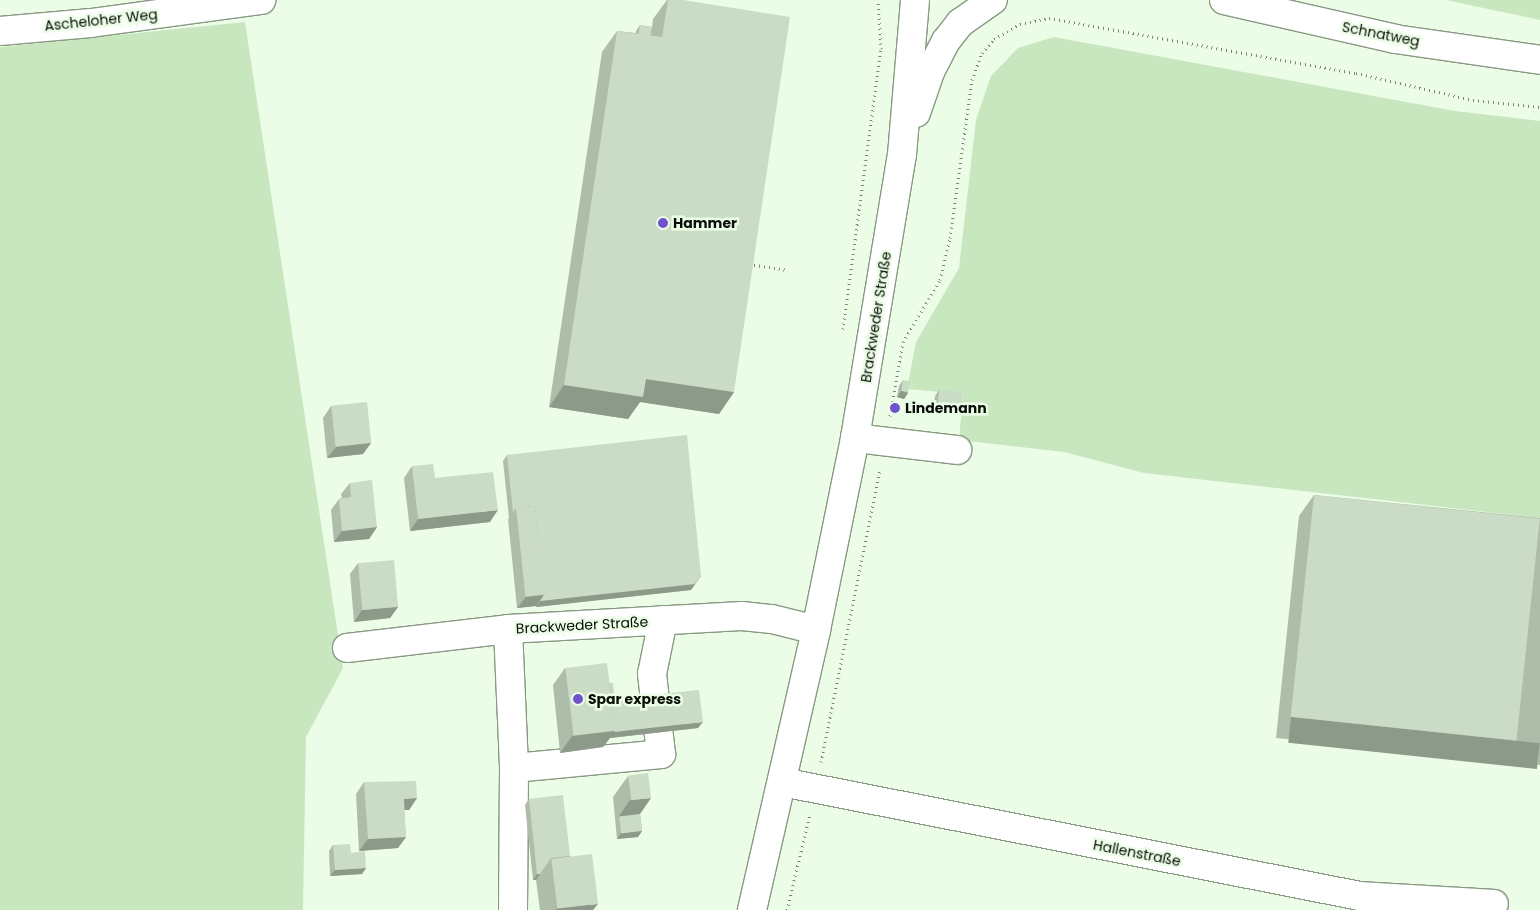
<!DOCTYPE html>
<html>
<head>
<meta charset="utf-8">
<style>
	body { margin:0 }
	#map { position:relative; width:1540px; height:910px; overflow:hidden; background:#ebfde6; font-family:Poppins,sans-serif }
	div>[style] { position:absolute }
	.green>* { inset:0; background:#c8e7bf }
	.path>* { height:3px; margin-top:-1.5px; transform-origin:0; background:repeating-linear-gradient(90deg,#7a8676 0 1px,transparent 0 5px) }
	.roads { filter:drop-shadow(1px 0 #889983) drop-shadow(-1px 0 #889983) drop-shadow(0 1px #889983) drop-shadow(0 -1px #889983) }
	.minor>* { height:28px; margin:-14px; padding:0 14px; transform-origin:14px; border-radius:14px; background:#fff }
	.major>* { height:28px; margin:-14px; padding:0 14px; transform-origin:14px; border-radius:14px; background:#fff }
	.wall>* { inset:0; background:#aebda9 }
	.shaded-wall>* { inset:0; background:#8d9a8a; transform-origin:0 0 }
	.building>* { inset:0; background:#cadcc5; transform-origin:0 0 }
	.dots>* { width:14px; height:14px; translate:-50% -50%; box-sizing:border-box; border:2px solid #ebfde6; border-radius:50% }
	span { translate:-50% -50%; white-space:nowrap; text-align:center; line-height:1.15; -webkit-text-stroke:5px #ebfde6; paint-order:stroke }
	.street-label { font-size:14px; color:#0a1008 }
	.poi-label { font-size:14px; color:#0a1008; font-weight:700 }
	.left { translate:0 -50%; text-align:left }
</style>
</head>
<body>
<div id="map">
	<div class="green">
		<div style="clip-path:polygon(1446px 0,1540px 0,1540px 20px)"></div>
		<div style="clip-path:polygon(245px 22px,343px 668px,306px 737px,303px 910px,0 910px,0 47px)"></div>
		<div style="clip-path:polygon(1054px 37px,1455px 111px,1540px 121px,1540px 518px,1144px 473px,1064px 452px,959px 440px,963px 394px,907px 389px,916px 342px,959px 268px,976px 120px,991px 76px,1018px 48px)"></div>
	</div>
	<div class="path">
		<div style="left:749px;top:264px;width:39px;rotate:9deg"></div>
		<div style="left:843px;top:329px;width:283px;rotate:-82.3deg"></div>
		<div style="left:881px;top:49px;width:49px;rotate:-93.5deg"></div>
		<div style="left:890px;top:416px;width:75px;rotate:-80deg"></div>
		<div style="left:903px;top:342px;width:72px;rotate:-59.2deg"></div>
		<div style="left:940px;top:280px;width:43px;rotate:-76.6deg"></div>
		<div style="left:950px;top:238px;width:160px;rotate:-82.1deg"></div>
		<div style="left:972px;top:80px;width:29px;rotate:-70deg"></div>
		<div style="left:982px;top:53px;width:18px;rotate:-49deg"></div>
		<div style="left:994px;top:39px;width:30px;rotate:-30deg"></div>
		<div style="left:1020px;top:24px;width:30px;rotate:-12deg"></div>
		<div style="left:1049px;top:18px;width:312px;rotate:10.2deg"></div>
		<div style="left:1356px;top:73px;width:120px;rotate:13deg"></div>
		<div style="left:1473px;top:100px;width:67px;rotate:6deg"></div>
		<div style="left:821px;top:762px;width:299px;rotate:-78.6deg"></div>
		<div style="left:787px;top:910px;width:99px;rotate:-76.5deg"></div>
	</div>
	<div class="roads">
		<div class="minor">
			<div style="left:0;top:31px;width:91px;rotate:-5deg"></div>
			<div style="left:91px;top:23px;width:172px;rotate:-7.7deg"></div>
			<div style="left:916px;top:113px;width:43px;rotate:-71.1deg"></div>
			<div style="left:930px;top:72px;width:35px;rotate:-63deg"></div>
			<div style="left:946px;top:41px;width:23px;rotate:-52deg"></div>
			<div style="left:960px;top:23px;width:40px;rotate:-34.9deg"></div>
			<div style="left:855px;top:438px;width:103px;rotate:6.7deg"></div>
			<div style="left:508px;top:629px;width:139px;rotate:87.5deg"></div>
			<div style="left:514px;top:768px;width:142px;rotate:90.4deg"></div>
			<div style="left:347px;top:648px;width:162px;rotate:-6.7deg"></div>
			<div style="left:508px;top:629px;width:234px;rotate:-3.2deg"></div>
			<div style="left:742px;top:616px;width:30px;rotate:6deg"></div>
			<div style="left:772px;top:619px;width:45px;rotate:14deg"></div>
			<div style="left:514px;top:768px;width:148px;rotate:-5.4deg"></div>
			<div style="left:661px;top:754px;width:81px;rotate:-96.4deg"></div>
			<div style="left:652px;top:674px;width:55px;rotate:-78.5deg"></div>
			<div style="left:782px;top:782px;width:589px;rotate:11.16deg"></div>
			<div style="left:1360px;top:896px;width:134px;rotate:3.4deg"></div>
			<div style="left:752px;top:910px;width:287px;rotate:-77.1deg"></div>
			<div style="left:816px;top:630px;width:196px;rotate:-78.5deg"></div>
			<div style="left:855px;top:438px;width:287px;rotate:-80.6deg"></div>
			<div style="left:902px;top:155px;width:156px;rotate:-85.2deg"></div>
		</div>
		<div class="major">
			<div style="left:1224px;top:0;width:175px;rotate:12.8deg"></div>
			<div style="left:1395px;top:39px;width:147px;rotate:8.2deg"></div>
		</div>
	</div>
	<div class="wall">
		<div style="clip-path:polygon(667px 0,683px 0,734px 392px,719px 414px,640px 402px,628px 419px,549px 407px,602px 52px,617px 31px,636px 33px,636px 31px,640px 25px,652px 27px,653px 19px)"></div>
		<div style="clip-path:polygon(903px 380px,908px 393px,904px 399px,897px 397px,899px 386px)"></div>
		<div style="clip-path:polygon(939px 390px,961px 407px,957px 413px,933px 410px,935px 396px)"></div>
		<div style="clip-path:polygon(331px 406px,371px 443px,363px 454px,327px 458px,323px 418px)"></div>
		<div style="clip-path:polygon(507px 455px,701px 576px,691px 590px,536px 607px,536px 606px,517px 608px,508px 519px,509px 518px,503px 461px)"></div>
		<div style="clip-path:polygon(412px 466px,435px 478px,490px 522px,410px 531px,404px 478px)"></div>
		<div style="clip-path:polygon(350px 483px,377px 527px,369px 539px,334px 542px,331px 510px,339px 499px,342px 498px,341px 494px)"></div>
		<div style="clip-path:polygon(1314px 495px,1540px 518px,1540px 765px,1276px 738px,1299px 516px)"></div>
		<div style="clip-path:polygon(358px 563px,398px 607px,390px 618px,354px 622px,350px 574px)"></div>
		<div style="clip-path:polygon(565px 668px,610px 683px,615px 699px,698px 728px,610px 738px,603px 747px,560px 753px,553px 685px)"></div>
		<div style="clip-path:polygon(628px 776px,640px 814px,642px 831px,638px 837px,617px 839px,613px 797px)"></div>
		<div style="clip-path:polygon(364px 782px,417px 798px,409px 810px,404px 810px,406px 837px,398px 848px,359px 851px,356px 794px)"></div>
		<div style="clip-path:polygon(529px 799px,570px 856px,593px 910px,540px 910px,536px 880px,533px 880px,525px 805px)"></div>
		<div style="clip-path:polygon(333px 845px,351px 853px,366px 868px,362px 874px,330px 876px,329px 851px)"></div>
	</div>
	<div class="shaded-wall">
		<div style="clip-path:polygon(646px 379px,734px 392px,719px 414px,640px 402px,628px 419px,549px 407px,564px 385px)"></div>
		<div style="clip-path:polygon(901px 391px,908px 393px,904px 399px,897px 397px)"></div>
		<div style="clip-path:polygon(937px 404px,961px 407px,957px 413px,933px 410px)"></div>
		<div style="clip-path:polygon(371px 443px,363px 454px,327px 458px,336px 447px)"></div>
		<div style="clip-path:polygon(498px 510px,490px 522px,410px 531px,418px 519px)"></div>
		<div style="clip-path:polygon(377px 527px,369px 539px,334px 542px,342px 531px)"></div>
		<div style="clip-path:polygon(701px 576px,691px 590px,536px 607px,540px 601px)"></div>
		<div style="clip-path:polygon(544px 595px,536px 606px,517px 608px,526px 597px)"></div>
		<div style="clip-path:polygon(398px 607px,390px 618px,354px 622px,362px 610px)"></div>
		<div style="left:1291px;top:717px;width:250px;height:26px;rotate:6deg"></div>
		<div style="clip-path:polygon(703px 722px,698px 728px,610px 738px,603px 747px,560px 753px,572px 736px,615px 731px)"></div>
		<div style="clip-path:polygon(417px 798px,409px 810px,396px 810px,404px 799px)"></div>
		<div style="clip-path:polygon(651px 798px,636px 820px,619px 816px,615px 822px,630px 800px)"></div>
		<div style="clip-path:polygon(642px 831px,638px 837px,617px 839px,621px 833px)"></div>
		<div style="clip-path:polygon(406px 837px,398px 848px,359px 851px,368px 839px)"></div>
		<div style="clip-path:polygon(366px 868px,362px 874px,330px 876px,335px 870px)"></div>
		<div style="clip-path:polygon(537px 874px,540px 874px,536px 880px,533px 880px)"></div>
		<div style="clip-path:polygon(598px 904px,593px 910px,556px 910px,557px 908px)"></div>
	</div>
	<div class="building">
		<div style="clip-path:polygon(668px 0,683px 0,790px 17px,734px 392px,646px 379px,643px 397px,564px 385px,617px 31px,662px 37px)"></div>
		<div style="left:640px;top:25px;width:12px;height:9px;rotate:9deg"></div>
		<div style="left:903px;top:380px;width:7px;height:11px;rotate:8deg"></div>
		<div style="left:939px;top:390px;width:24px;height:14px;rotate:5deg"></div>
		<div style="left:367px;top:402px;width:41px;height:36px;rotate:84deg"></div>
		<div style="clip-path:polygon(687px 435px,701px 576px,695px 584px,540px 601px,544px 595px,535px 506px,516px 508px,513px 512px,507px 455px)"></div>
		<div style="clip-path:polygon(433px 464px,435px 478px,493px 472px,498px 510px,418px 519px,412px 466px)"></div>
		<div style="clip-path:polygon(372px 480px,377px 527px,342px 531px,339px 499px,351px 497px,350px 483px)"></div>
		<div style="left:1314px;top:495px;width:227px;height:223px;rotate:6deg"></div>
		<div style="left:535px;top:506px;width:89px;height:19px;rotate:84deg"></div>
		<div style="left:394px;top:560px;width:47px;height:36px;rotate:85deg"></div>
		<div style="left:607px;top:663px;width:68px;height:42px;rotate:83deg"></div>
		<div style="clip-path:polygon(610px 683px,613px 683px,615px 699px,699px 690px,703px 722px,614px 732px,615px 731px)"></div>
		<div style="left:648px;top:773px;width:25px;height:20px;rotate:83deg"></div>
		<div style="clip-path:polygon(416px 781px,417px 798px,404px 799px,406px 837px,368px 839px,364px 782px)"></div>
		<div style="clip-path:polygon(563px 795px,570px 856px,551px 858px,540px 874px,537px 874px,529px 799px)"></div>
		<div style="left:640px;top:814px;width:17px;height:21px;rotate:83deg"></div>
		<div style="clip-path:polygon(350px 844px,351px 853px,365px 851px,366px 868px,335px 870px,333px 845px)"></div>
		<div style="left:592px;top:854px;width:50px;height:41px;rotate:83deg"></div>
	</div>
	<div class="dots">
		<div style="left:663px;top:223px;background:#6e53cd"></div>
		<div style="left:895px;top:408px;background:#6e53cd"></div>
		<div style="left:578px;top:699px;background:#6e53cd"></div>
	</div>
	<div class="street-label">
		<span style="left:101px;top:20px;rotate:-6deg">Ascheloher Weg</span>
		<span style="left:1381px;top:34px;rotate:11deg">Schnatweg</span>
		<span style="left:876px;top:317px;rotate:-81deg">Brackweder Straße</span>
		<span style="left:582px;top:625px;rotate:-3deg">Brackweder Straße</span>
		<span style="left:1137px;top:853px;rotate:11deg">Hallenstraße</span>
	</div>
	<div class="poi-label">
		<span class="left" style="left:673px;top:223px">Hammer</span>
		<span class="left" style="left:905px;top:408px">Lindemann</span>
		<span class="left" style="left:588px;top:699px">Spar express</span>
	</div>
</div>
</body>
</html>
